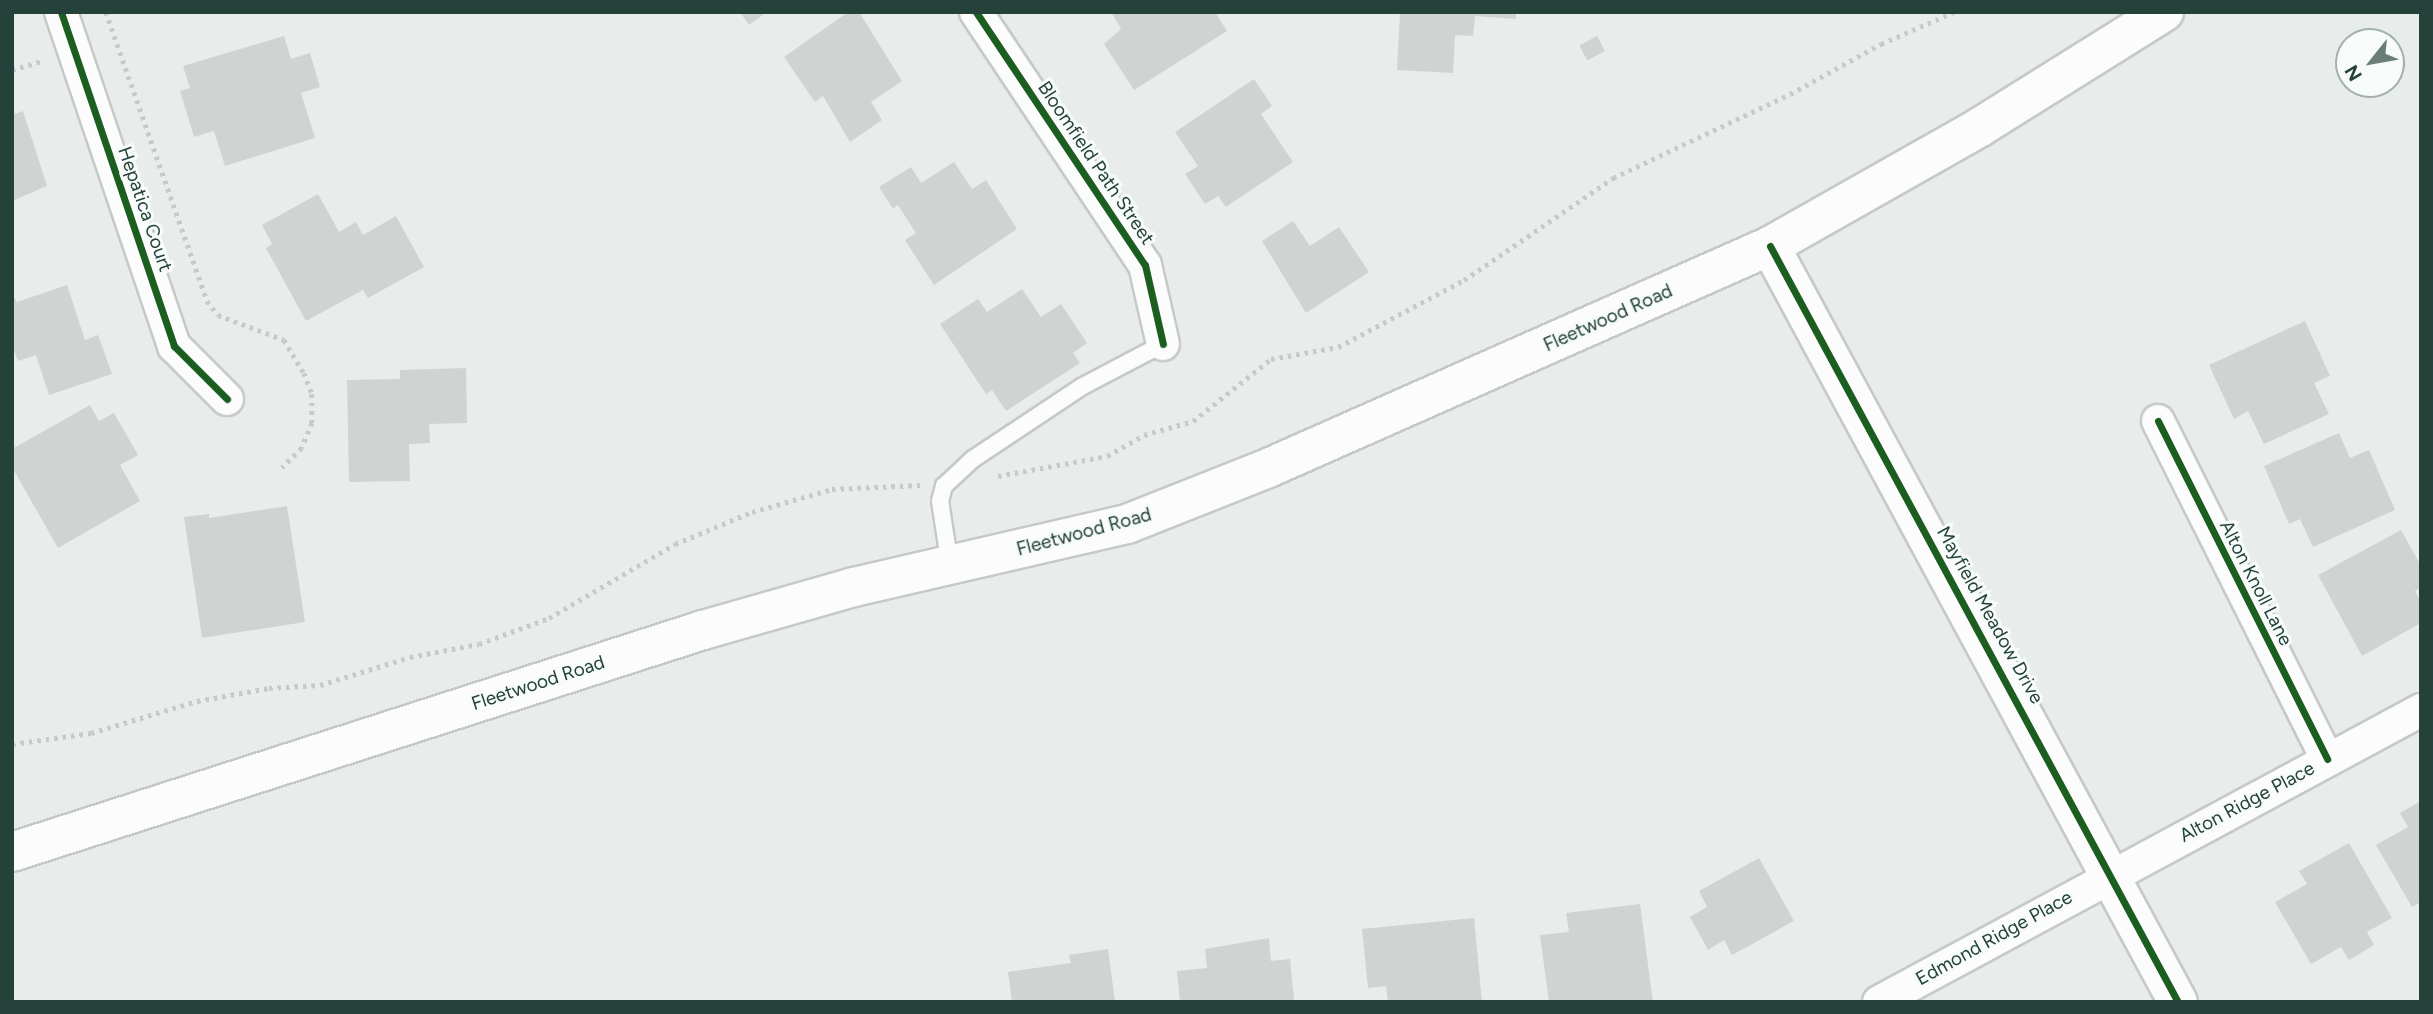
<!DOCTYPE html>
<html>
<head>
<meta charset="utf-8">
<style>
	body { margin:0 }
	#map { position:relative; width:2433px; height:1014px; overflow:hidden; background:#e8edeb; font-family:Figtree,sans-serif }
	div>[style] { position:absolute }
	.building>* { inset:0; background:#cfd4d2; transform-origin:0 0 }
	.path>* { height:4.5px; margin-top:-2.25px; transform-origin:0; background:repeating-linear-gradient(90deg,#c3ccca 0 3.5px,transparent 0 8.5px) }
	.roads { filter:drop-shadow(2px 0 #c5cac8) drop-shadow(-2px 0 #c5cac8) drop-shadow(0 2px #c5cac8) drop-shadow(0 -2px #c5cac8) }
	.lane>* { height:16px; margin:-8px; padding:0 8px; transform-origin:8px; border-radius:8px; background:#fcfcfc }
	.street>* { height:32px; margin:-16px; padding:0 16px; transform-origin:16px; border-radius:16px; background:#fcfcfc }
	.secondary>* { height:38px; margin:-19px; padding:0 19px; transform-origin:19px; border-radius:19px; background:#fcfcfc }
	.cycleway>* { height:7px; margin:-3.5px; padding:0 3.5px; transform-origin:3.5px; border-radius:3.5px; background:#1b5e20 }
	span { translate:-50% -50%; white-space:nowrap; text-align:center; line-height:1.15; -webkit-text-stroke:6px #f7fbf9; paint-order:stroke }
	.street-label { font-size:19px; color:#24423a }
	.frame { position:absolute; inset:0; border:14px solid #24423a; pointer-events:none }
	.north { position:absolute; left:2335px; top:28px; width:70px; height:70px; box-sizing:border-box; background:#f7fbf9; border:2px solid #a3b1ad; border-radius:50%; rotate:239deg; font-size:19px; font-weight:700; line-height:28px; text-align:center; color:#24423a }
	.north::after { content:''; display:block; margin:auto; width:24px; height:32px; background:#697e78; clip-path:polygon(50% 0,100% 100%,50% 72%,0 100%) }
</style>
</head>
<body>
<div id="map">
	<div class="building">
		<div style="clip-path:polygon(740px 12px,767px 12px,749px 25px)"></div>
		<div style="clip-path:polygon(848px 12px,859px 12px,902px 81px,871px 102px,882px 120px,850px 142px,823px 96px,815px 102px,784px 57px)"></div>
		<div style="clip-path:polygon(1111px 12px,1215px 12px,1227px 31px,1134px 90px,1104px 44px,1121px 29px)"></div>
		<div style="clip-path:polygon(1400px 12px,1516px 12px,1516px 19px,1475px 16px,1473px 36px,1455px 35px,1453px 73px,1397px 70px)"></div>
		<div style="clip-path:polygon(284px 36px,291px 59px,310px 53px,320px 87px,301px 93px,315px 138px,225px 166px,214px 131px,194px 137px,180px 91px,190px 88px,183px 66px)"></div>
		<div style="left:1597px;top:36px;width:17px;height:20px;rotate:62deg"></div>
		<div style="clip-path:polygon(1254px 79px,1272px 106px,1261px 114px,1293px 162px,1226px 207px,1218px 196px,1205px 204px,1185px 174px,1198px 166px,1175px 132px)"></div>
		<div style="clip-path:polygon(12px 107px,15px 114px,23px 111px,47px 186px,12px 201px)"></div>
		<div style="clip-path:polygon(954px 162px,972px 189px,986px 180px,1017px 229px,934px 285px,905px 240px,916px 233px,898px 205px,893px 209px,879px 187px,911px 167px,921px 183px)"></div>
		<div style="clip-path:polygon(318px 194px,339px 232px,356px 222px,363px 235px,396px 216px,424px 267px,368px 298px,363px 290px,306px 321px,266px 248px,272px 244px,262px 225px)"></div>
		<div style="clip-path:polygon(1293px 221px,1310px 246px,1339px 227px,1369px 272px,1306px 313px,1262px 241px)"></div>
		<div style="clip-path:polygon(67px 285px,85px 340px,98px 335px,112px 374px,49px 395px,36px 355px,18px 361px,12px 345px,12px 294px,17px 302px)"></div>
		<div style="clip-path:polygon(1022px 289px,1041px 317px,1061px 304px,1087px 343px,1073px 353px,1080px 363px,1006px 411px,992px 390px,986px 394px,940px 324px,978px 299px,987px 312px)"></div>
		<div style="clip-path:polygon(2305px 321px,2330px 376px,2314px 383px,2329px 414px,2264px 444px,2248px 411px,2234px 419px,2209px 365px)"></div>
		<div style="clip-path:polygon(466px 368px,467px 423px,429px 424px,430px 443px,409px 444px,410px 481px,349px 482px,347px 380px,400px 379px,400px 370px)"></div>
		<div style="clip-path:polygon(90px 405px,99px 421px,114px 413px,138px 455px,120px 465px,140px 501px,58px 548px,12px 467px,12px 449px)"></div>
		<div style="clip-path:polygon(2339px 433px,2350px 458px,2369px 450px,2395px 510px,2313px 547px,2300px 519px,2289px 524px,2264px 466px)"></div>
		<div style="clip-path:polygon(287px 506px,305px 622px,202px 638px,184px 517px,209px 514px,209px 518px)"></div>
		<div style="clip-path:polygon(2401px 530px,2421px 566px,2421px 588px,2415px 591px,2421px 602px,2421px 623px,2362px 656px,2318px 575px)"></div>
		<div style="clip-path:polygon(2421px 801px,2421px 902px,2412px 907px,2376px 845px,2408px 827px,2400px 813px)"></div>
		<div style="clip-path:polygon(2349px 843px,2392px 918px,2367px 932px,2374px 945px,2349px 960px,2341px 947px,2311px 964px,2275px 902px,2307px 884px,2299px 871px)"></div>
		<div style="clip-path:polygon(1759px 858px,1794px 921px,1732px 955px,1724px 940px,1708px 950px,1690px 917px,1707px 907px,1699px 891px)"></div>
		<div style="clip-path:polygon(1640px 904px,1653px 1002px,1549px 1002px,1540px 935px,1569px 932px,1566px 913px)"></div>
		<div style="clip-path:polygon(1474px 918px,1482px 1002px,1388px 1002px,1386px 986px,1368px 988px,1362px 929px)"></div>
		<div style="clip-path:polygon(1269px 938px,1271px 961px,1290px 959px,1294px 1000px,1180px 1002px,1177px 971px,1207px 968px,1205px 949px)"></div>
		<div style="clip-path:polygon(1108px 949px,1115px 1002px,1012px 1002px,1008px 972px,1071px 963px,1069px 955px)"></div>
	</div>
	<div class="path">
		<div style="left:106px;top:12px;width:306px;rotate:70.7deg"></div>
		<div style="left:207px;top:301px;width:18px;rotate:52deg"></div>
		<div style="left:218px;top:315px;width:71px;rotate:20.7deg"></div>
		<div style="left:284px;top:340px;width:39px;rotate:59deg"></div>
		<div style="left:304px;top:373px;width:22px;rotate:69deg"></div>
		<div style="left:312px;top:394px;width:29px;rotate:90deg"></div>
		<div style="left:312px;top:423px;width:27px;rotate:112deg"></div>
		<div style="left:302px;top:448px;width:28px;rotate:135deg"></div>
		<div style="left:12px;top:70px;width:34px;rotate:-17deg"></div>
		<div style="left:998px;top:476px;width:111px;rotate:-10.4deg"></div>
		<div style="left:1107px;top:456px;width:43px;rotate:-29.6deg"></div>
		<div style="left:1144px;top:435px;width:51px;rotate:-15.9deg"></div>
		<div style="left:1193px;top:421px;width:100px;rotate:-38.5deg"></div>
		<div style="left:1271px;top:359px;width:68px;rotate:-10.2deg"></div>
		<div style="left:1338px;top:347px;width:143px;rotate:-28deg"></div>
		<div style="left:1464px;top:280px;width:181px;rotate:-34.4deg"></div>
		<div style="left:1613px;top:178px;width:196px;rotate:-25.4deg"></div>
		<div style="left:1790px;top:94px;width:104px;rotate:-28.8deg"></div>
		<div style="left:1881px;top:44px;width:80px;rotate:-23.7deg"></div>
		<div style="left:12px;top:744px;width:80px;rotate:-7.9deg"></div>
		<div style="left:91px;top:733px;width:111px;rotate:-16.8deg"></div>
		<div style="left:197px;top:701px;width:73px;rotate:-10.2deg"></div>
		<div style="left:269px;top:688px;width:51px;rotate:-3.4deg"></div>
		<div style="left:320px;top:685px;width:94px;rotate:-17.3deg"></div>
		<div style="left:410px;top:657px;width:70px;rotate:-10.7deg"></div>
		<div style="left:479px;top:644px;width:75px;rotate:-20.4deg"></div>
		<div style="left:549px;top:618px;width:146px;rotate:-30.4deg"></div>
		<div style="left:675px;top:544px;width:83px;rotate:-22.6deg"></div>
		<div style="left:752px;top:512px;width:83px;rotate:-16deg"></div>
		<div style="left:832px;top:489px;width:88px;rotate:-2.6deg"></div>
	</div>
	<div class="roads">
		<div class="lane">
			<div style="left:950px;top:566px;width:66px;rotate:-98.7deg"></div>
			<div style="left:940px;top:501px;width:16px;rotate:-75deg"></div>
			<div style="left:944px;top:486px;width:40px;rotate:-43deg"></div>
			<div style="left:973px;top:459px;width:132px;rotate:-33.6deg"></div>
			<div style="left:1083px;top:386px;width:90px;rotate:-27.7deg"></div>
		</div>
		<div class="street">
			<div style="left:61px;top:12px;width:353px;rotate:71.3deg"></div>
			<div style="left:174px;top:346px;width:75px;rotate:45deg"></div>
			<div style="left:976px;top:12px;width:304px;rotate:56.3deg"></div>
			<div style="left:1145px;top:265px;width:81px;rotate:77.2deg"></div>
			<div style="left:2158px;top:421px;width:378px;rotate:63.4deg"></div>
			<div style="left:1879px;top:1002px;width:616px;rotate:-28.31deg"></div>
		</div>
		<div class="secondary">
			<div style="left:1770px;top:246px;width:859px;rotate:61.65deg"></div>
			<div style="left:12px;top:852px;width:726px;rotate:-17.81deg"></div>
			<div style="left:703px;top:630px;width:157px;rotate:-15.9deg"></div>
			<div style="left:854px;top:587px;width:280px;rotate:-13deg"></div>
			<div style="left:1127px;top:524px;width:149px;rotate:-21.6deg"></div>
			<div style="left:1266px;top:469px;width:551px;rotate:-23.87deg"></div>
			<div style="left:1770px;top:246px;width:241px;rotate:-29.5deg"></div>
			<div style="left:1980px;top:127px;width:217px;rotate:-32deg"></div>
		</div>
	</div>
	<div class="cycleway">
		<div style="left:61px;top:12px;width:353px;rotate:71.3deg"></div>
		<div style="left:174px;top:346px;width:75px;rotate:45deg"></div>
		<div style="left:976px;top:12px;width:304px;rotate:56.3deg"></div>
		<div style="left:1145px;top:265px;width:81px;rotate:77.2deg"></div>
		<div style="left:1770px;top:246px;width:859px;rotate:61.65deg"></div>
		<div style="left:2158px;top:421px;width:378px;rotate:63.4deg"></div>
	</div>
	<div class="street-label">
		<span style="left:1096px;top:163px;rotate:56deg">Bloomfield Path Street</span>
		<span style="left:145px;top:209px;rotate:71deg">Hepatica Court</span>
		<span style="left:1608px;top:318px;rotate:-24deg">Fleetwood Road</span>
		<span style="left:1084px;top:532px;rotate:-15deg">Fleetwood Road</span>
		<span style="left:2256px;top:583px;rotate:63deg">Alton Knoll Lane</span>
		<span style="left:1990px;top:615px;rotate:61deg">Mayfield Meadow Drive</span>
		<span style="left:538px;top:683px;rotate:-18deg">Fleetwood Road</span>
		<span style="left:2247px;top:802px;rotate:-28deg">Alton Ridge Place</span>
		<span style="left:1994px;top:938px;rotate:-29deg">Edmond Ridge Place</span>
	</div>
	<div class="frame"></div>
	<div class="north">N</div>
</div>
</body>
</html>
